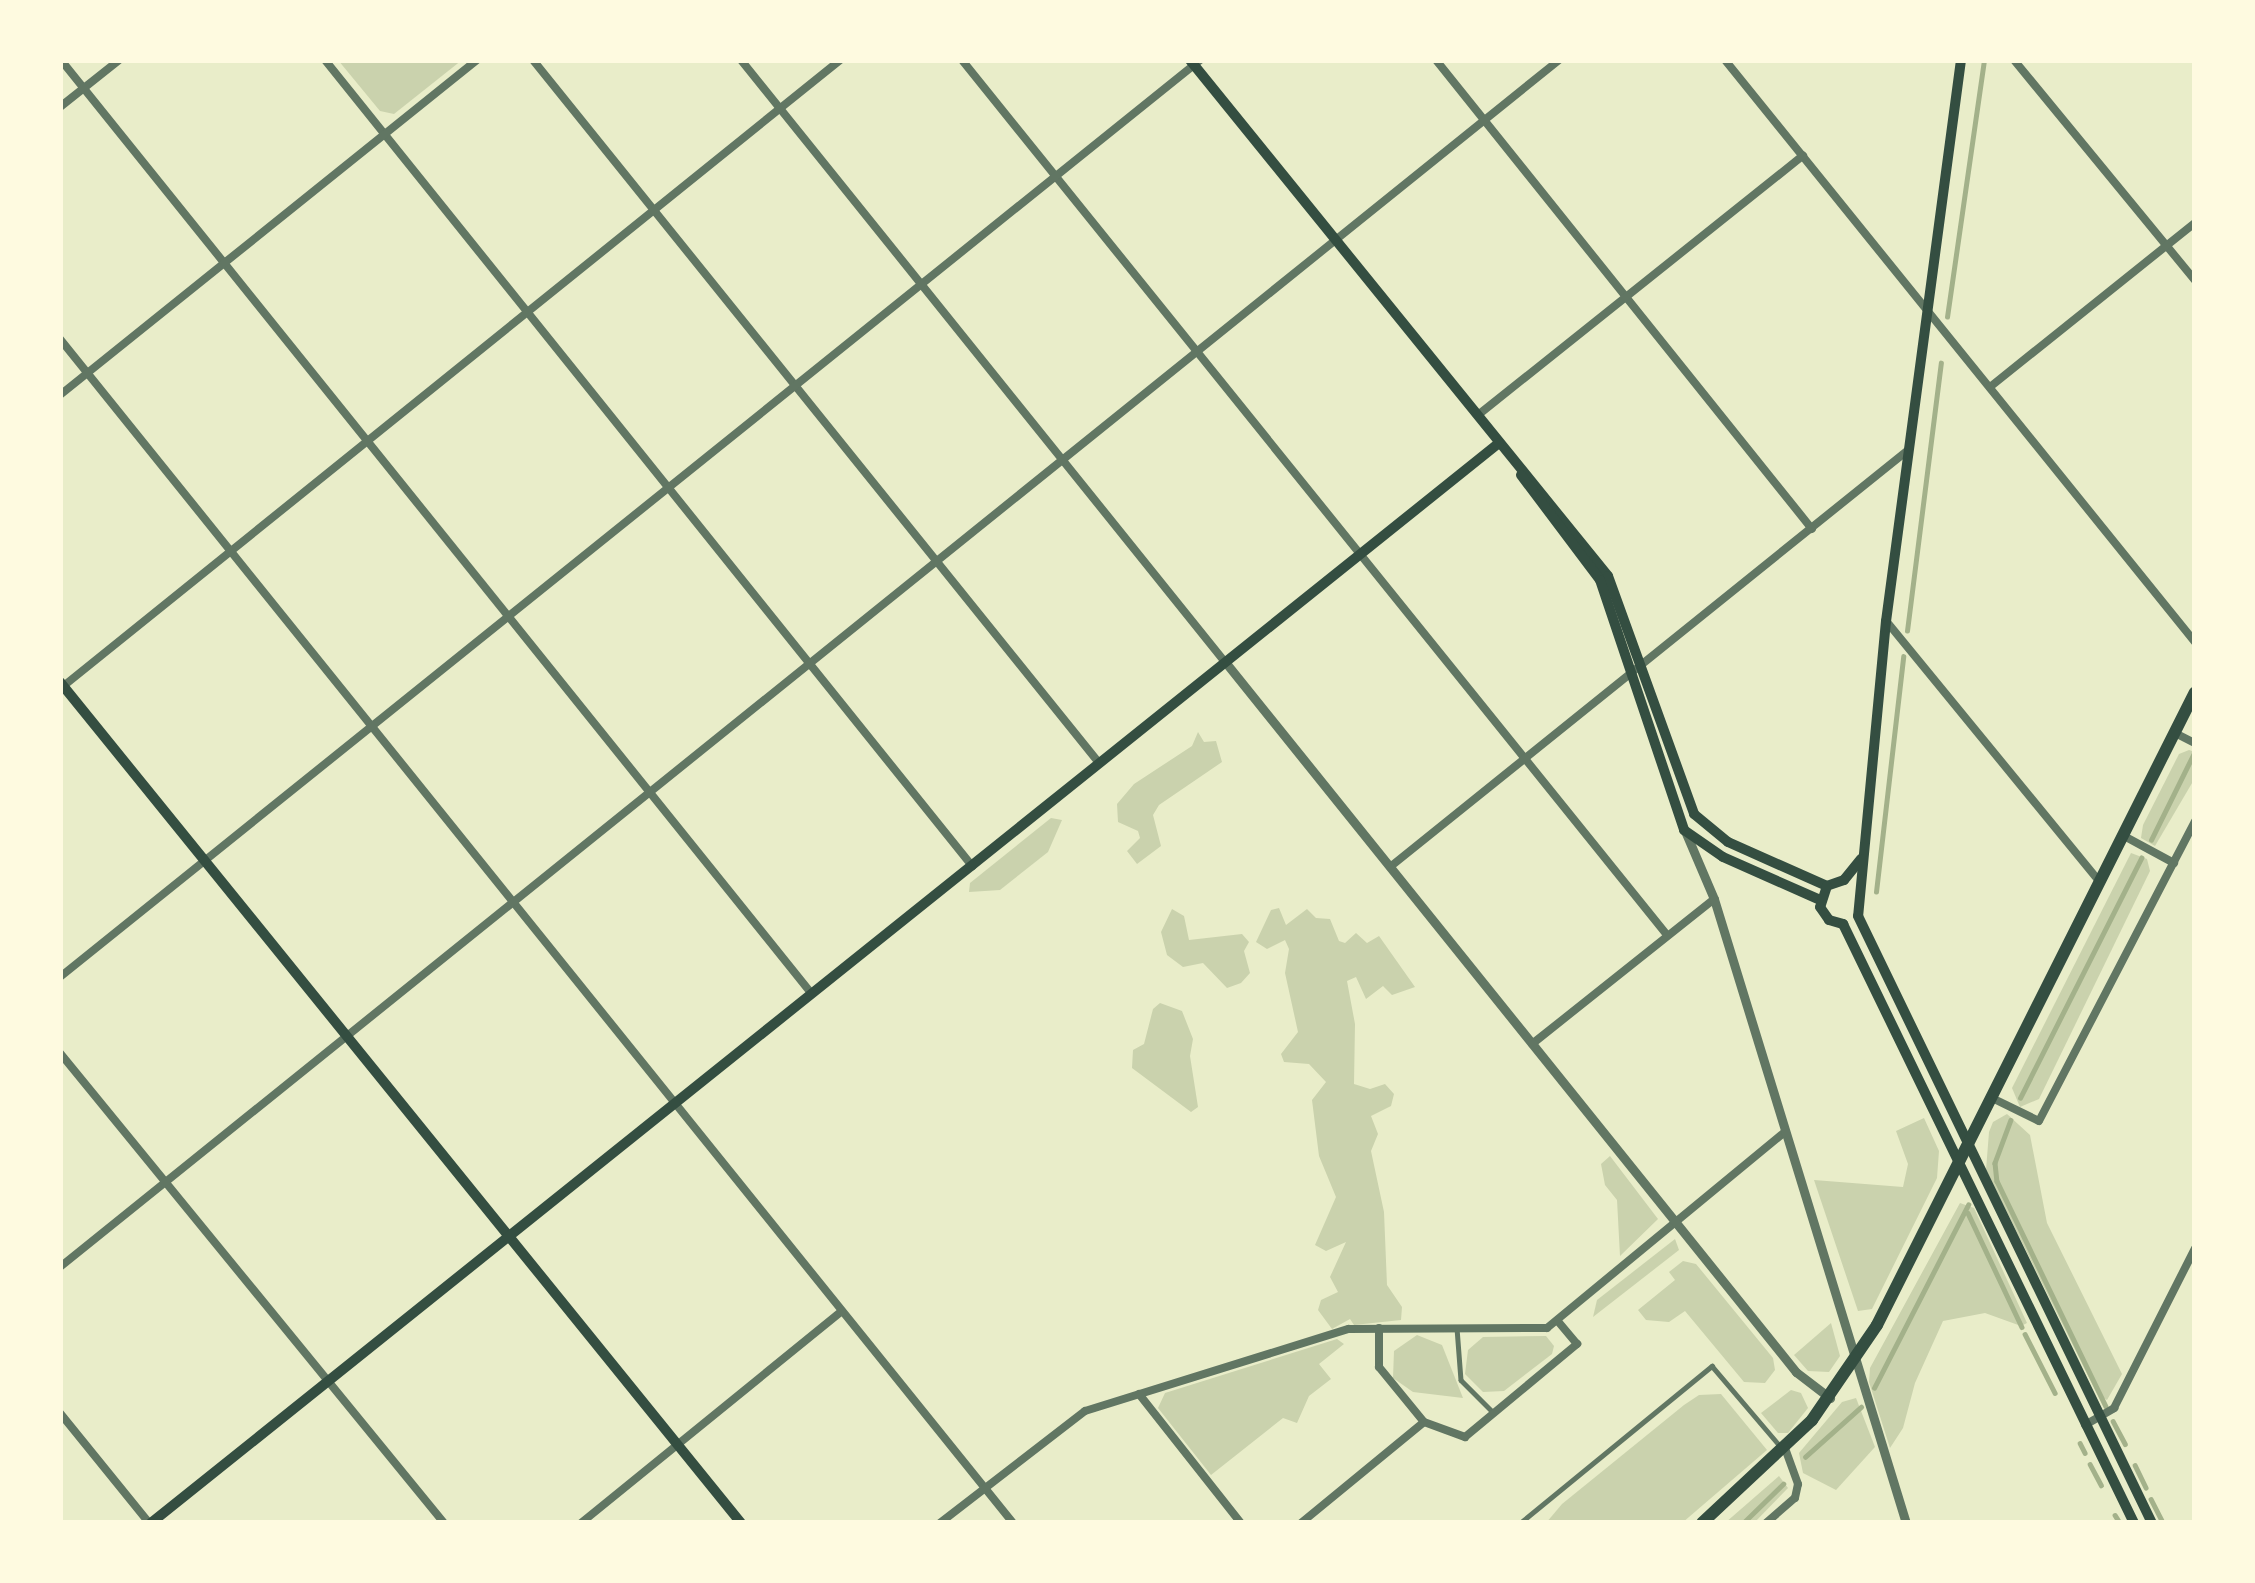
<!DOCTYPE html>
<html>
<head>
<meta charset="utf-8">
<style>
	body { margin:0 }
	#map { position:relative; width:2255px; height:1583px; overflow:hidden; background:#e9edc9; font-family:Cabin,sans-serif }
	div>[style] { position:absolute }
	.green>* { inset:0; background:#cad2ad }
	.stream>* { height:4.5px; margin:-2.25px; padding:0 2.25px; transform-origin:2.25px; border-radius:2.25px; background:#a3b18a }
	.service>* { height:4.5px; margin:-2.25px; padding:0 2.25px; transform-origin:2.25px; border-radius:2.25px; background:#617663 }
	.minor>* { height:8px; margin:-4px; padding:0 4px; transform-origin:4px; border-radius:4px; background:#617663 }
	.tertiary>* { height:9px; margin:-4.5px; padding:0 4.5px; transform-origin:4.5px; border-radius:4.5px; background:#617663 }
	.secondary>* { height:10px; margin:-5px; padding:0 5px; transform-origin:5px; border-radius:5px; background:#344e41 }
	.primary>* { height:12px; margin:-6px; padding:0 6px; transform-origin:6px; border-radius:6px; background:#344e41 }
	span { translate:-50% -50%; white-space:nowrap; text-align:center; line-height:1.15; -webkit-text-stroke:9px #fefae0; paint-order:stroke }
	.frame { position:absolute; inset:0; border:63px solid #fefae0; pointer-events:none }
</style>
</head>
<body>
<div id="map">
	<div class="green">
		<div style="clip-path:polygon(338px 60px,462px 60px,394px 114px,380px 111px)"></div>
		<div style="clip-path:polygon(1198px 732px,1204px 742px,1216px 741px,1222px 762px,1159px 805px,1153px 815px,1161px 846px,1137px 864px,1127px 851px,1140px 838px,1138px 831px,1118px 822px,1117px 804px,1134px 784px,1192px 746px)"></div>
		<div style="clip-path:polygon(2189px 750px,2195px 752px,2195px 778px,2155px 846px,2141px 838px,2143px 825px,2179px 754px)"></div>
		<div style="clip-path:polygon(1051px 818px,1062px 820px,1048px 852px,1000px 890px,969px 892px,970px 883px)"></div>
		<div style="clip-path:polygon(2131px 853px,2147px 859px,2150px 871px,2039px 1099px,2020px 1107px,2012px 1088px)"></div>
		<div style="clip-path:polygon(1279px 908px,1286px 925px,1307px 909px,1316px 918px,1330px 919px,1339px 941px,1345px 943px,1356px 933px,1367px 943px,1379px 936px,1415px 987px,1392px 995px,1383px 986px,1366px 999px,1356px 977px,1347px 981px,1355px 1024px,1354px 1084px,1370px 1089px,1385px 1084px,1394px 1094px,1391px 1106px,1371px 1116px,1378px 1134px,1371px 1151px,1384px 1212px,1387px 1285px,1402px 1307px,1401px 1320px,1354px 1325px,1350px 1319px,1332px 1329px,1318px 1310px,1321px 1300px,1338px 1292px,1330px 1277px,1346px 1242px,1326px 1251px,1315px 1245px,1336px 1197px,1319px 1156px,1312px 1100px,1326px 1082px,1309px 1064px,1284px 1062px,1281px 1054px,1298px 1032px,1285px 973px,1289px 949px,1285px 940px,1267px 949px,1256px 942px,1271px 910px)"></div>
		<div style="clip-path:polygon(1172px 909px,1184px 916px,1189px 940px,1242px 934px,1249px 942px,1244px 951px,1250px 973px,1241px 983px,1227px 988px,1203px 963px,1183px 967px,1167px 955px,1161px 932px)"></div>
		<div style="clip-path:polygon(1160px 1003px,1182px 1011px,1193px 1039px,1190px 1056px,1198px 1107px,1191px 1112px,1132px 1068px,1133px 1050px,1144px 1044px,1153px 1009px)"></div>
		<div style="clip-path:polygon(2007px 1114px,2030px 1135px,2047px 1223px,2122px 1374px,2107px 1400px,2097px 1394px,1986px 1170px,1989px 1132px,1993px 1122px)"></div>
		<div style="clip-path:polygon(1924px 1118px,1939px 1151px,1937px 1178px,1872px 1309px,1858px 1311px,1814px 1180px,1903px 1187px,1908px 1164px,1896px 1131px)"></div>
		<div style="clip-path:polygon(1610px 1156px,1658px 1219px,1620px 1256px,1617px 1200px,1605px 1185px,1601px 1164px)"></div>
		<div style="clip-path:polygon(1960px 1203px,1974px 1208px,2027px 1323px,2021px 1326px,1985px 1313px,1943px 1321px,1915px 1383px,1903px 1428px,1890px 1448px,1869px 1382px,1870px 1368px)"></div>
		<div style="clip-path:polygon(1675px 1239px,1679px 1250px,1593px 1317px,1597px 1300px)"></div>
		<div style="clip-path:polygon(1683px 1261px,1696px 1264px,1773px 1358px,1775px 1370px,1765px 1383px,1744px 1382px,1685px 1311px,1669px 1322px,1646px 1320px,1638px 1310px,1675px 1280px,1669px 1272px)"></div>
		<div style="clip-path:polygon(1831px 1323px,1840px 1356px,1829px 1372px,1808px 1371px,1794px 1355px)"></div>
		<div style="clip-path:polygon(1417px 1335px,1442px 1345px,1463px 1398px,1413px 1392px,1393px 1378px,1394px 1351px)"></div>
		<div style="clip-path:polygon(1546px 1336px,1554px 1346px,1552px 1354px,1504px 1391px,1483px 1392px,1465px 1374px,1468px 1350px,1483px 1337px)"></div>
		<div style="clip-path:polygon(1337px 1339px,1344px 1344px,1319px 1364px,1331px 1379px,1309px 1396px,1297px 1423px,1283px 1418px,1211px 1475px,1158px 1408px,1165px 1393px)"></div>
		<div style="clip-path:polygon(1791px 1390px,1801px 1393px,1808px 1408px,1788px 1433px,1778px 1433px,1761px 1413px)"></div>
		<div style="clip-path:polygon(1721px 1394px,1767px 1450px,1682px 1523px,1546px 1523px,1562px 1504px,1684px 1405px,1699px 1395px)"></div>
		<div style="clip-path:polygon(1856px 1398px,1875px 1447px,1836px 1490px,1803px 1473px,1799px 1453px,1842px 1402px)"></div>
		<div style="clip-path:polygon(1779px 1476px,1788px 1488px,1754px 1523px,1725px 1523px)"></div>
	</div>
	<div class="stream">
		<div style="left:1947px;top:317px;width:260px;rotate:-81.8deg"></div>
		<div style="left:1907px;top:631px;width:270px;rotate:-82.8deg"></div>
		<div style="left:2151px;top:840px;width:95px;rotate:-63.7deg"></div>
		<div style="left:1876px;top:892px;width:237px;rotate:-83.4deg"></div>
		<div style="left:2020px;top:1098px;width:269px;rotate:-63.2deg"></div>
		<div style="left:2011px;top:1120px;width:46px;rotate:110.4deg"></div>
		<div style="left:1995px;top:1163px;width:18px;rotate:84deg"></div>
		<div style="left:1997px;top:1181px;width:250px;rotate:64.2deg"></div>
		<div style="left:1968px;top:1213px;width:126px;rotate:64.7deg"></div>
		<div style="left:2025px;top:1334px;width:66px;rotate:63deg"></div>
		<div style="left:1874px;top:1388px;width:206px;rotate:-62.8deg"></div>
		<div style="left:2113px;top:1421px;width:26px;rotate:62deg"></div>
		<div style="left:2080px;top:1443px;width:11px;rotate:63deg"></div>
		<div style="left:1805px;top:1457px;width:75px;rotate:-41.8deg"></div>
		<div style="left:2090px;top:1464px;width:24px;rotate:62deg"></div>
		<div style="left:2135px;top:1465px;width:25px;rotate:64deg"></div>
		<div style="left:2151px;top:1499px;width:27px;rotate:63deg"></div>
		<div style="left:2115px;top:1515px;width:9px;rotate:58deg"></div>
		<div style="left:1743px;top:1523px;width:56px;rotate:-44.3deg"></div>
	</div>
	<div class="service">
		<div style="left:1457px;top:1328px;width:52px;rotate:85.6deg"></div>
		<div style="left:1461px;top:1380px;width:44px;rotate:45deg"></div>
		<div style="left:1520px;top:1523px;width:248px;rotate:-39.3deg"></div>
		<div style="left:1712px;top:1366px;width:105px;rotate:49.6deg"></div>
	</div>
	<div class="minor">
		<div style="left:61px;top:60px;width:1198px;rotate:51.2deg"></div>
		<div style="left:325px;top:60px;width:1034px;rotate:51.24deg"></div>
		<div style="left:533px;top:60px;width:903px;rotate:51.16deg"></div>
		<div style="left:741px;top:60px;width:772px;rotate:51.2deg"></div>
		<div style="left:962px;top:60px;width:1124px;rotate:51.14deg"></div>
		<div style="left:1436px;top:60px;width:601px;rotate:51.28deg"></div>
		<div style="left:1725px;top:60px;width:748px;rotate:51.08deg"></div>
		<div style="left:2014px;top:60px;width:285px;rotate:50.6deg"></div>
		<div style="left:60px;top:107px;width:75px;rotate:-38.5deg"></div>
		<div style="left:60px;top:339px;width:1520px;rotate:51.17deg"></div>
		<div style="left:1990px;top:387px;width:263px;rotate:-38.7deg"></div>
		<div style="left:60px;top:395px;width:535px;rotate:-38.78deg"></div>
		<div style="left:1478px;top:415px;width:416px;rotate:-38.6deg"></div>
		<div style="left:1887px;top:622px;width:335px;rotate:50.7deg"></div>
		<div style="left:61px;top:688px;width:1001px;rotate:-38.87deg"></div>
		<div style="left:2175px;top:733px;width:22px;rotate:27deg"></div>
		<div style="left:2124px;top:836px;width:57px;rotate:28.4deg"></div>
		<div style="left:1390px;top:867px;width:665px;rotate:-38.83deg"></div>
		<div style="left:60px;top:977px;width:1463px;rotate:-38.81deg"></div>
		<div style="left:1532px;top:1044px;width:233px;rotate:-38.5deg"></div>
		<div style="left:60px;top:1053px;width:607px;rotate:50.75deg"></div>
		<div style="left:1992px;top:1098px;width:52px;rotate:26.1deg"></div>
		<div style="left:2039px;top:1121px;width:338px;rotate:-62.5deg"></div>
		<div style="left:60px;top:1267px;width:1925px;rotate:-38.84deg"></div>
		<div style="left:1379px;top:1328px;width:39px;rotate:90deg"></div>
		<div style="left:1379px;top:1367px;width:71px;rotate:50.7deg"></div>
		<div style="left:1139px;top:1394px;width:164px;rotate:51.7deg"></div>
		<div style="left:60px;top:1413px;width:141px;rotate:51deg"></div>
		<div style="left:1424px;top:1422px;width:44px;rotate:20.1deg"></div>
		<div style="left:1465px;top:1437px;width:146px;rotate:-39.7deg"></div>
		<div style="left:1577px;top:1344px;width:31px;rotate:-130deg"></div>
		<div style="left:2085px;top:1425px;width:34px;rotate:-30deg"></div>
		<div style="left:2114px;top:1408px;width:179px;rotate:-63.1deg"></div>
		<div style="left:581px;top:1523px;width:336px;rotate:-39.1deg"></div>
		<div style="left:940px;top:1523px;width:183px;rotate:-37.7deg"></div>
		<div style="left:1085px;top:1411px;width:276px;rotate:-17.3deg"></div>
		<div style="left:1349px;top:1329px;width:198px;rotate:-0.3deg"></div>
		<div style="left:1547px;top:1328px;width:308px;rotate:-39.5deg"></div>
		<div style="left:1301px;top:1523px;width:159px;rotate:-39.4deg"></div>
		<div style="left:1766px;top:1523px;width:38px;rotate:-41deg"></div>
		<div style="left:1795px;top:1498px;width:14px;rotate:-78deg"></div>
		<div style="left:1798px;top:1484px;width:37px;rotate:-110deg"></div>
	</div>
	<div class="tertiary">
		<div style="left:1226px;top:663px;width:910px;rotate:51.2deg"></div>
		<div style="left:1796px;top:1372px;width:43px;rotate:37.4deg"></div>
		<div style="left:1685px;top:831px;width:74px;rotate:66.9deg"></div>
		<div style="left:1714px;top:899px;width:653px;rotate:72.9deg"></div>
	</div>
	<div class="secondary">
		<div style="left:1190px;top:60px;width:664px;rotate:50.99deg"></div>
		<div style="left:1608px;top:576px;width:253px;rotate:70.1deg"></div>
		<div style="left:1694px;top:814px;width:44px;rotate:39.5deg"></div>
		<div style="left:1728px;top:842px;width:108px;rotate:24deg"></div>
		<div style="left:1961px;top:60px;width:566px;rotate:97.61deg"></div>
		<div style="left:1886px;top:621px;width:296px;rotate:95.4deg"></div>
		<div style="left:1858px;top:916px;width:674px;rotate:64.16deg"></div>
		<div style="left:1521px;top:475px;width:131px;rotate:53deg"></div>
		<div style="left:1600px;top:580px;width:264px;rotate:71.4deg"></div>
		<div style="left:1684px;top:830px;width:47px;rotate:34.7deg"></div>
		<div style="left:1723px;top:857px;width:106px;rotate:23.9deg"></div>
		<div style="left:60px;top:682px;width:1082px;rotate:51deg"></div>
		<div style="left:1861px;top:859px;width:27px;rotate:129deg"></div>
		<div style="left:1844px;top:880px;width:18px;rotate:161deg"></div>
		<div style="left:1827px;top:886px;width:22px;rotate:108deg"></div>
		<div style="left:1820px;top:907px;width:16px;rotate:55deg"></div>
		<div style="left:1829px;top:920px;width:15px;rotate:16deg"></div>
		<div style="left:1843px;top:924px;width:666px;rotate:64.09deg"></div>
		<div style="left:151px;top:1523px;width:1727px;rotate:-38.7deg"></div>
	</div>
	<div class="primary">
		<div style="left:1702px;top:1523px;width:151px;rotate:-43.1deg"></div>
		<div style="left:1812px;top:1420px;width:115px;rotate:-55.6deg"></div>
		<div style="left:1877px;top:1325px;width:708px;rotate:-63.33deg"></div>
	</div>
	<div class="frame"></div>
</div>
</body>
</html>
